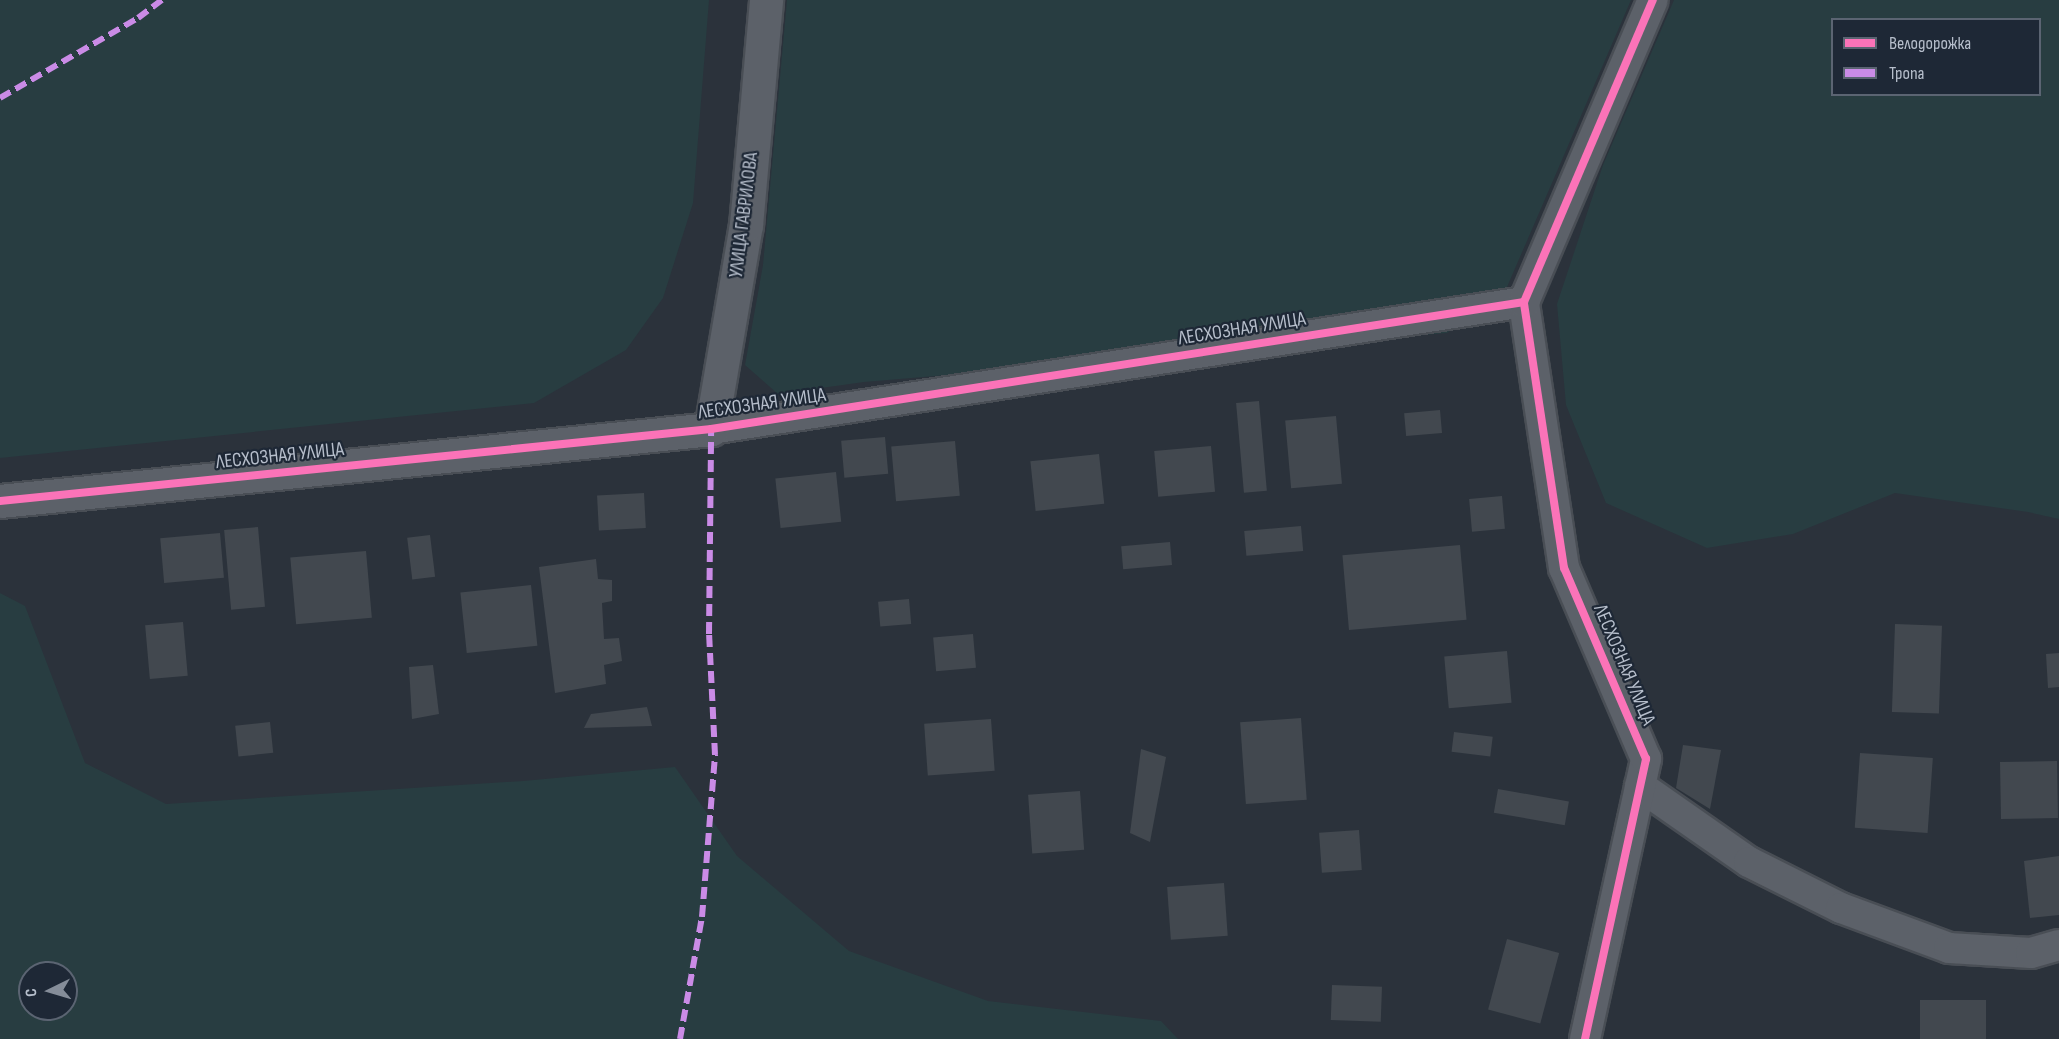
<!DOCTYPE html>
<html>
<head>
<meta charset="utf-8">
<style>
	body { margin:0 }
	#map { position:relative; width:2059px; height:1039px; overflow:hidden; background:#2b323b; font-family:"Sofia Sans Condensed",sans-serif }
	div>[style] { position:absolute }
	.green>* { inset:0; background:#283d41 }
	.building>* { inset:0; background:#42484f; transform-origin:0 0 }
	.roads { filter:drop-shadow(2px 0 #494e55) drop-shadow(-2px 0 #494e55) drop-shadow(0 2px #494e55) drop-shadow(0 -2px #494e55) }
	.minor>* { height:30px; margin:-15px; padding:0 15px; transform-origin:15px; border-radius:15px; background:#5c6169 }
	.tertiary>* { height:33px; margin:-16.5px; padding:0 16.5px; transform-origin:16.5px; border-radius:16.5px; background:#5c6169 }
	.quiet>* { height:6px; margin-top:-3px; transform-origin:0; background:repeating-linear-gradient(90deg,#ca8be6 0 12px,transparent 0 18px) }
	.cycleway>* { height:8px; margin:-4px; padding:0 4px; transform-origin:4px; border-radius:4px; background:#fb73b8 }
	span { translate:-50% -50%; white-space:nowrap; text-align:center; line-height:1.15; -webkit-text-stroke:4.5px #1e2836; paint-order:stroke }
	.street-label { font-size:20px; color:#b6becb }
	.legend { position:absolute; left:1831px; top:18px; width:210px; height:78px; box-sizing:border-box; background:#1e2836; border:2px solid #5b6472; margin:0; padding:8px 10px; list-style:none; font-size:18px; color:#b6becb }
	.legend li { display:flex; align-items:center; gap:12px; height:30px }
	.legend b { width:30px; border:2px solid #5b6472 }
	.north { position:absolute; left:18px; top:961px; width:60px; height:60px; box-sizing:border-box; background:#1e2836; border:2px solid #5b6472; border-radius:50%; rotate:265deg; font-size:16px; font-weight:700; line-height:24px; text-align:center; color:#b6becb }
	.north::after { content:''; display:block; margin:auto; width:21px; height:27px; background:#858d99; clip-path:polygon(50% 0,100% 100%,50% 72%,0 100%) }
</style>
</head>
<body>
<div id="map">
	<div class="green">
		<div style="clip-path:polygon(0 0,709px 0,693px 203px,663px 298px,626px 350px,534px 403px,0 458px)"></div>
		<div style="clip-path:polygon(787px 0,1631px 0,1507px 287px,1447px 333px,864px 382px,778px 394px,745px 365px,763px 265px)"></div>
		<div style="clip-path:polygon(evenodd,1674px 0,2059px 0,2059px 519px,2028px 512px,1895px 493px,1793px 534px,1707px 548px,1606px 503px,1566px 405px,1557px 304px,1603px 165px,1674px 0,1832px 20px,2040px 20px,2040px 94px,1832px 94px,1832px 20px)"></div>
		<div style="clip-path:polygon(evenodd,0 593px,25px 606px,85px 763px,166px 804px,523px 781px,675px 767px,737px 856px,849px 951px,988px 1001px,1161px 1021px,1178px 1039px,0 1039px,0 593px,30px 973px,66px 973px,66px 1009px,30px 1009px,30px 973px)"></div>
	</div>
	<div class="building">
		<div style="left:1259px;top:401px;width:90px;height:23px;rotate:85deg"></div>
		<div style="left:1440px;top:410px;width:23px;height:36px;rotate:85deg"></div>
		<div style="left:1336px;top:416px;width:68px;height:51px;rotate:85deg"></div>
		<div style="left:885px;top:437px;width:37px;height:44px;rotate:85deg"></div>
		<div style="left:955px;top:441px;width:55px;height:64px;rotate:85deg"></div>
		<div style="left:1211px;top:446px;width:46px;height:57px;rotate:85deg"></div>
		<div style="left:1099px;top:454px;width:50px;height:69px;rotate:84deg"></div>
		<div style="left:836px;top:472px;width:50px;height:61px;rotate:84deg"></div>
		<div style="left:644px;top:493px;width:35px;height:47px;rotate:87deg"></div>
		<div style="left:1502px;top:496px;width:33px;height:33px;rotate:85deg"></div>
		<div style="left:1301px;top:526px;width:25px;height:57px;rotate:85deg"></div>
		<div style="left:258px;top:527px;width:80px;height:34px;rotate:85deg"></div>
		<div style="left:220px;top:533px;width:45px;height:60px;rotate:85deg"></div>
		<div style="left:430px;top:535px;width:42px;height:23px;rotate:83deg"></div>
		<div style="left:1170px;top:542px;width:23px;height:49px;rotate:85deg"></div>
		<div style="left:1460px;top:545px;width:75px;height:118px;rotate:85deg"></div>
		<div style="left:366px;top:551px;width:67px;height:76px;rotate:85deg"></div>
		<div style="clip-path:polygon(596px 559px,598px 579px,612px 580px,612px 601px,602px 603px,604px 639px,619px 638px,622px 661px,604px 665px,606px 684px,555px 693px,539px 567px)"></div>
		<div style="left:531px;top:585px;width:61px;height:71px;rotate:84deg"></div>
		<div style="left:909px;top:599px;width:25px;height:31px;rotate:85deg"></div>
		<div style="left:183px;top:622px;width:54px;height:38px;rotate:85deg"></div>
		<div style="left:1895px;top:624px;width:47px;height:88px;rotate:2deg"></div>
		<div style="left:973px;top:634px;width:34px;height:40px;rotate:85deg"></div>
		<div style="left:1507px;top:651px;width:52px;height:63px;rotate:85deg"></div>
		<div style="clip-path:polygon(2059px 653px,2059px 687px,2048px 688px,2046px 654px)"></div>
		<div style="clip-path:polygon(433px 665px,439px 714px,412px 719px,409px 667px)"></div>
		<div style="clip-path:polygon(647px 707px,652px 726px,584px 728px,591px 714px)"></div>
		<div style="left:1301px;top:718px;width:82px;height:61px;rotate:86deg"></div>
		<div style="left:991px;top:719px;width:52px;height:67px;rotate:86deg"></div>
		<div style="left:270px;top:722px;width:31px;height:35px;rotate:84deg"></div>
		<div style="left:1454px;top:732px;width:39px;height:20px;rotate:7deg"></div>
		<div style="clip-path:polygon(1683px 745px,1721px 750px,1710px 809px,1676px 788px)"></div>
		<div style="clip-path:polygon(1141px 749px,1166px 757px,1150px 842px,1130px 833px)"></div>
		<div style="left:1860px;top:753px;width:73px;height:75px;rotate:4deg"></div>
		<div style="left:2057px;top:761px;width:57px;height:57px;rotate:89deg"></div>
		<div style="left:1498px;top:789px;width:72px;height:24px;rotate:10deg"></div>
		<div style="left:1080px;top:791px;width:59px;height:52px;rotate:86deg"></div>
		<div style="left:1359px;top:830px;width:40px;height:40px;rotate:86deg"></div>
		<div style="clip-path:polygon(2059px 856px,2059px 915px,2030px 918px,2024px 861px)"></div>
		<div style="left:1224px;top:883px;width:53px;height:57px;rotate:86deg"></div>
		<div style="left:1507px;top:939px;width:54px;height:73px;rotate:15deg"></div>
		<div style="left:1332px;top:985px;width:50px;height:35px;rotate:2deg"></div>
		<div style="left:1986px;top:1000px;width:39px;height:66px;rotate:90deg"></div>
	</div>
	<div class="roads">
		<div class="minor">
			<div style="left:711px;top:429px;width:823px;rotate:-8.88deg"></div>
			<div style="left:1640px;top:786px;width:133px;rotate:34.9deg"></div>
			<div style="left:1749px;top:862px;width:103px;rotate:26.6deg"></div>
			<div style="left:1841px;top:908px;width:115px;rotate:20.3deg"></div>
			<div style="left:1949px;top:948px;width:82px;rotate:3.5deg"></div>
			<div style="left:2031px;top:953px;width:29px;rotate:-16deg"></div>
			<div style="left:1585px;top:1039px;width:287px;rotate:-77.7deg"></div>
			<div style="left:1646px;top:759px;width:208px;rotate:-113.2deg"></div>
			<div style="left:1564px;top:568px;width:269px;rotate:-98.6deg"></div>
			<div style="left:1524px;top:302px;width:328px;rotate:-66.9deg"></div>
		</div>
		<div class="tertiary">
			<div style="left:0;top:501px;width:715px;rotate:-5.78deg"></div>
			<div style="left:711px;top:429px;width:207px;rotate:-80.3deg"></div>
			<div style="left:746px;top:225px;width:226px;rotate:-84.9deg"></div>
		</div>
	</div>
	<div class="quiet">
		<div style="left:0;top:98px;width:160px;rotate:-30.1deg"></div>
		<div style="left:138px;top:18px;width:30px;rotate:-37deg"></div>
		<div style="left:680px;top:1039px;width:124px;rotate:-79.8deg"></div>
		<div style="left:702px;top:917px;width:163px;rotate:-85.4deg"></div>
		<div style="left:715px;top:755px;width:121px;rotate:-92.8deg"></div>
		<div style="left:709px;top:634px;width:205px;rotate:-89.4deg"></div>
	</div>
	<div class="cycleway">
		<div style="left:0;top:501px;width:715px;rotate:-5.78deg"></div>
		<div style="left:711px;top:429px;width:823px;rotate:-8.88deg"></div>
		<div style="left:1585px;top:1039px;width:287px;rotate:-77.7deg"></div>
		<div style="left:1646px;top:759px;width:208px;rotate:-113.2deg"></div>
		<div style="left:1564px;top:568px;width:269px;rotate:-98.6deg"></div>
		<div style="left:1524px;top:302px;width:328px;rotate:-66.9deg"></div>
	</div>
	<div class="street-label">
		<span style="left:744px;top:215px;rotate:-83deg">УЛИЦА ГАВРИЛОВА</span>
		<span style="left:1242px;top:329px;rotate:-9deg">ЛЕСХОЗНАЯ УЛИЦА</span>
		<span style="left:762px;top:404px;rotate:-8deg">ЛЕСХОЗНАЯ УЛИЦА</span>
		<span style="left:280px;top:456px;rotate:-6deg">ЛЕСХОЗНАЯ УЛИЦА</span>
		<span style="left:1624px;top:665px;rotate:67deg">ЛЕСХОЗНАЯ УЛИЦА</span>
	</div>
	<ul class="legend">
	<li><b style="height:8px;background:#fb73b8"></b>Велодорожка</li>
	<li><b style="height:8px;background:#ca8be6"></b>Тропа</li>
	</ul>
	<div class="north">С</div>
</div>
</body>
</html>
